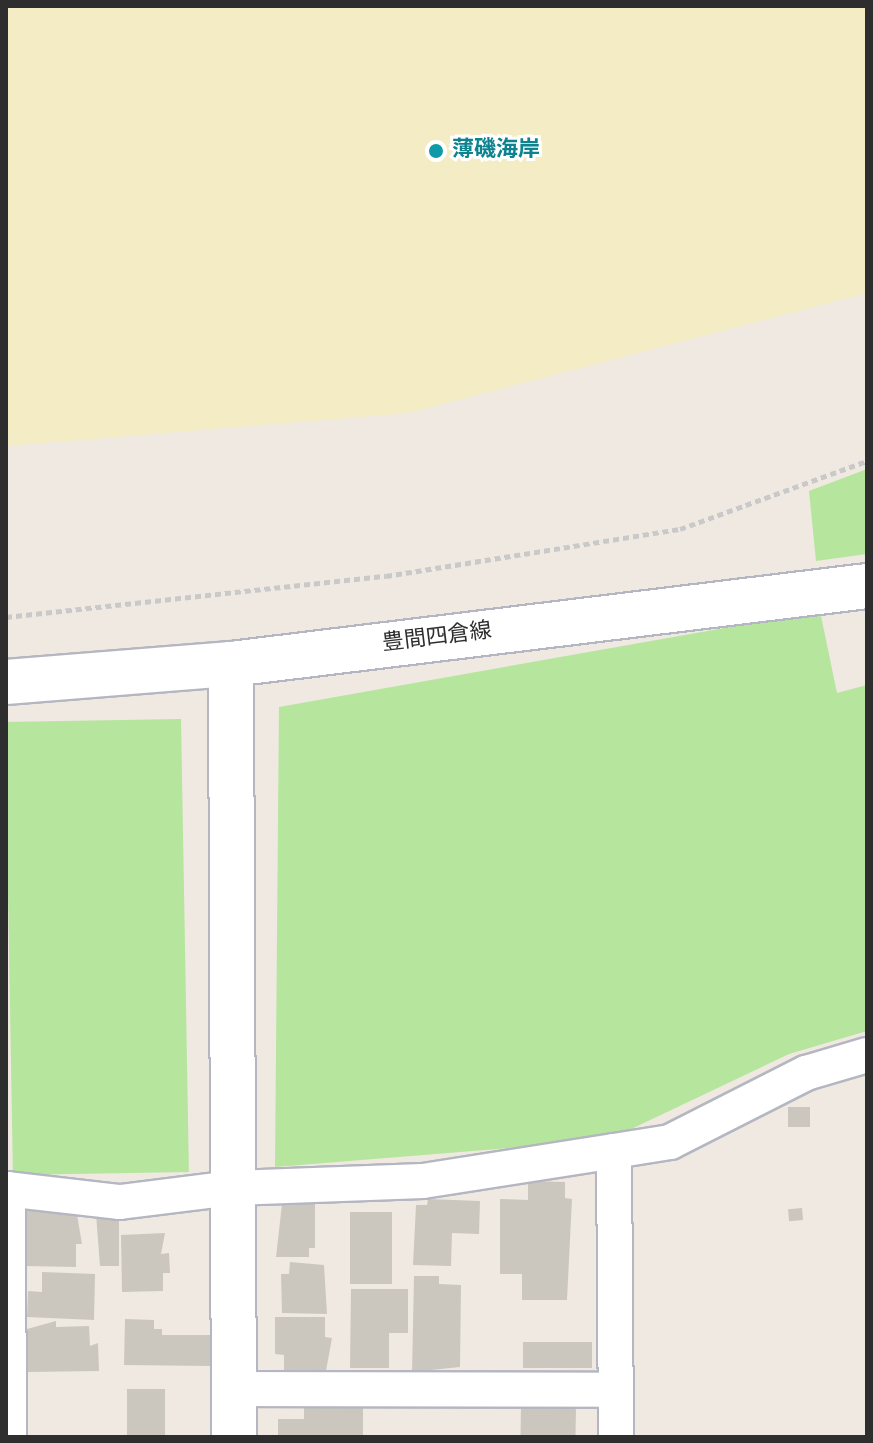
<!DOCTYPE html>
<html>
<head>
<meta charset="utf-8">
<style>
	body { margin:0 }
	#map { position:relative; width:873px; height:1443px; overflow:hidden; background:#efe9e1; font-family:Overpass,"Noto Sans JP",sans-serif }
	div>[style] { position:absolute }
	.green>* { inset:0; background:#b6e59e; transform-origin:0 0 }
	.sand>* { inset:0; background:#f3ecc5 }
	.building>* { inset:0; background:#cbc7bf; transform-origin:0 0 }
	.path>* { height:5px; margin-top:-2.5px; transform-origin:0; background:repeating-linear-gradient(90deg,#c9c9c9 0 6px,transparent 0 10px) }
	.roads { filter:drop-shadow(2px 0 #b4b7c1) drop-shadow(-2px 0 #b4b7c1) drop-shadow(0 2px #b4b7c1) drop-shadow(0 -2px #b4b7c1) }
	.street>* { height:34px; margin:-17px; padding:0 17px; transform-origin:17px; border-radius:17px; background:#fff }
	.secondary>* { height:44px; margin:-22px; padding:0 22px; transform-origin:22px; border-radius:22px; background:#fff }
	.dots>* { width:22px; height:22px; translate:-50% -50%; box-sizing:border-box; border:4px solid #fff; border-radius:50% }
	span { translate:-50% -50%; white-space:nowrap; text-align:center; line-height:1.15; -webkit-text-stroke:6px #fff; paint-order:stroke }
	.culture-label { font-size:22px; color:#0d838f; font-weight:700 }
	.left { translate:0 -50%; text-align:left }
	.street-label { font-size:22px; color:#2e2e2e }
	.frame { position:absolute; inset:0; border:8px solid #2e2e2e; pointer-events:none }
</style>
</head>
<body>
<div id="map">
	<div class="green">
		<div style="clip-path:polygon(867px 469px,867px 554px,816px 561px,809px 491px)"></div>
		<div style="clip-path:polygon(820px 611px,837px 693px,867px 685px,867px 1031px,789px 1054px,608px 1140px,275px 1167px,279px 707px)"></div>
		<div style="left:181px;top:719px;width:453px;height:176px;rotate:89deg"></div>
	</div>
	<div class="sand">
		<div style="clip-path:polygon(28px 6px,867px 6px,867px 293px,409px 413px,6px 446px,6px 9px)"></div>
	</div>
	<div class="building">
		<div style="left:788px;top:1107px;width:22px;height:20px"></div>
		<div style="clip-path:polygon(528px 1181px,565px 1182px,565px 1198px,572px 1199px,567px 1300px,522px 1300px,522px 1274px,500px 1274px,500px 1199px,528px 1200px)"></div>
		<div style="clip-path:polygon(428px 1199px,480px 1201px,479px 1234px,452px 1233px,451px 1266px,413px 1265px,416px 1205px,427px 1205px)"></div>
		<div style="clip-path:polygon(282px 1204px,315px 1204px,315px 1248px,309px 1248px,309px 1257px,276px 1257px)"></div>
		<div style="left:802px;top:1208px;width:12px;height:14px;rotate:85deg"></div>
		<div style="clip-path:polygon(76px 1209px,82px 1244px,76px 1244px,76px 1267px,24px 1266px,26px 1210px)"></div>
		<div style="left:350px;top:1212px;width:42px;height:72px"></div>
		<div style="clip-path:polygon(96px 1214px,119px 1214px,119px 1266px,100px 1266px)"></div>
		<div style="clip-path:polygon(165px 1233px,161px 1254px,169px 1253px,170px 1273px,163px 1273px,163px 1291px,122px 1292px,121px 1235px)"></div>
		<div style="clip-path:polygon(290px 1262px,324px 1265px,327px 1314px,282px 1313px,281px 1274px,289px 1274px)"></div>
		<div style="clip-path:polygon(42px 1272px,95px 1274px,94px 1320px,27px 1317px,28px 1291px,42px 1292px)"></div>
		<div style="clip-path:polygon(414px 1276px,439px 1276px,439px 1284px,461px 1285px,460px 1367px,412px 1372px)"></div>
		<div style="clip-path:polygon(351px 1289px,408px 1289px,408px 1333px,389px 1333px,389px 1368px,350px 1368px)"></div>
		<div style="clip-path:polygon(275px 1317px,325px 1317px,325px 1337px,332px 1338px,326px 1371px,284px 1373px,284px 1355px,275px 1354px)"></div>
		<div style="clip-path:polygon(125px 1319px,154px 1320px,154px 1329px,162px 1329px,162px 1335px,211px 1335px,210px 1366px,124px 1365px)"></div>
		<div style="clip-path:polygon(56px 1321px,56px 1327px,89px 1326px,90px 1346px,98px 1343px,99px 1371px,28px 1372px,27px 1329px)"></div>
		<div style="left:523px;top:1342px;width:69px;height:26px"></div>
		<div style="left:127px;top:1389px;width:38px;height:48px"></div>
		<div style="clip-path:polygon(304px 1407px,363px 1407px,363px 1437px,278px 1437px,278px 1419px,304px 1419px)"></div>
		<div style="left:521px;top:1407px;width:55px;height:30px;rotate:1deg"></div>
	</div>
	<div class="path">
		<div style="left:6px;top:617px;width:382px;rotate:-6.2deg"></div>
		<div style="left:386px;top:576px;width:298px;rotate:-9.1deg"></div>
		<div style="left:680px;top:529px;width:199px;rotate:-20deg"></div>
	</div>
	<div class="roads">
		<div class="street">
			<div style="left:614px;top:1151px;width:286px;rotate:89.6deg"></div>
			<div style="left:6px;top:1189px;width:115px;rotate:6.5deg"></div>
			<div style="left:120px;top:1202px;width:114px;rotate:-7.1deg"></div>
			<div style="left:233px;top:1188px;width:190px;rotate:-2.1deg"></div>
			<div style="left:423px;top:1181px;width:193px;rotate:-8.9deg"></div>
			<div style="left:614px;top:1151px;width:57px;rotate:-9.1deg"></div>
			<div style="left:670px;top:1142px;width:153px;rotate:-26.9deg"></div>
			<div style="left:806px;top:1073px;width:64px;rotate:-16.4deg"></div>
			<div style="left:8px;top:1189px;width:248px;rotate:89.8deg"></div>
			<div style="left:234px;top:1389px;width:382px;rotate:0.1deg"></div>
		</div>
		<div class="secondary">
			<div style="left:231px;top:664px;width:773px;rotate:89.78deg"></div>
			<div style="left:6px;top:682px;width:226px;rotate:-4.6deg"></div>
			<div style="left:231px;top:664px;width:641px;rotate:-6.99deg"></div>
		</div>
	</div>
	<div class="dots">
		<div style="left:436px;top:151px;background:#0f9aa8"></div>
	</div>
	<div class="culture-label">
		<span class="left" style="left:452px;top:151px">薄磯海岸</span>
	</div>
	<div class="street-label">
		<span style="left:437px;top:638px;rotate:-7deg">豊間四倉線</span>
	</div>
	<div class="frame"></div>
</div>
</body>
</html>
